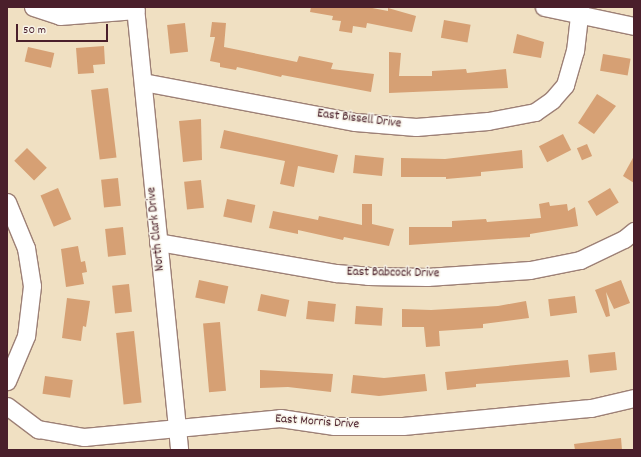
<!DOCTYPE html>
<html>
<head>
<meta charset="utf-8">
<style>
	body { margin:0 }
	#map { position:relative; width:641px; height:457px; overflow:hidden; background:#f0e0c2; font-family:Dekko,sans-serif }
	div>[style] { position:absolute }
	.building>* { inset:0; background:#d6a074; transform-origin:0 0 }
	.roads { filter:drop-shadow(1px 0 #9d8076) drop-shadow(-1px 0 #9d8076) drop-shadow(0 1px #9d8076) drop-shadow(0 -1px #9d8076) }
	.minor>* { height:17px; margin:-8.5px; padding:0 8.5px; transform-origin:8.5px; border-radius:8.5px; background:#fff }
	span { translate:-50% -50%; white-space:nowrap; text-align:center; line-height:1.15; -webkit-text-stroke:3px #f7f3e8; paint-order:stroke }
	.street-label { font-size:13px; color:#4a1f2b }
	.frame { position:absolute; inset:0; border:8px solid #4a1f2b; pointer-events:none }
	.scale { position:absolute; left:16px; top:24px; width:92px; height:18px; box-sizing:border-box; border:2px solid #4a1f2b; border-top:0; padding-left:5px; font-size:12px; line-height:14px; white-space:nowrap; color:#4a1f2b; -webkit-text-stroke:3px #f7f3e8; paint-order:stroke }
</style>
</head>
<body>
<div id="map">
	<div class="building">
		<div style="clip-path:polygon(311px 7px,367px 7px,388px 11px,388px 8px,416px 16px,412px 32px,367px 23px,366px 28px,353px 26px,352px 33px,339px 31px,341px 21px,332px 20px,333px 16px,310px 12px)"></div>
		<div style="left:444px;top:20px;width:27px;height:18px;rotate:10deg"></div>
		<div style="clip-path:polygon(212px 22px,226px 23px,224px 47px,297px 62px,299px 56px,333px 63px,331px 69px,374px 74px,371px 92px,282px 75px,281px 77px,237px 67px,236px 70px,220px 67px,220px 63px,210px 61px,215px 37px,210px 37px)"></div>
		<div style="left:185px;top:23px;width:29px;height:18px;rotate:84deg"></div>
		<div style="clip-path:polygon(517px 34px,544px 42px,541px 58px,513px 53px)"></div>
		<div style="clip-path:polygon(104px 46px,105px 64px,93px 65px,94px 73px,78px 74px,76px 48px)"></div>
		<div style="left:28px;top:47px;width:27px;height:15px;rotate:13deg"></div>
		<div style="clip-path:polygon(389px 52px,401px 53px,399px 76px,432px 76px,432px 71px,466px 69px,467px 73px,506px 69px,508px 88px,389px 93px)"></div>
		<div style="left:603px;top:54px;width:28px;height:17px;rotate:10deg"></div>
		<div style="left:108px;top:88px;width:70px;height:17px;rotate:83deg"></div>
		<div style="clip-path:polygon(597px 94px,616px 106px,594px 134px,578px 123px)"></div>
		<div style="clip-path:polygon(201px 119px,202px 160px,183px 162px,179px 121px)"></div>
		<div style="clip-path:polygon(224px 130px,338px 155px,334px 173px,298px 166px,294px 187px,280px 184px,285px 161px,220px 148px)"></div>
		<div style="left:563px;top:134px;width:18px;height:27px;rotate:63deg"></div>
		<div style="left:587px;top:144px;width:13px;height:11px;rotate:67deg"></div>
		<div style="left:27px;top:148px;width:28px;height:18px;rotate:45deg"></div>
		<div style="clip-path:polygon(522px 150px,523px 168px,481px 172px,481px 176px,446px 179px,446px 177px,401px 177px,401px 158px,445px 159px)"></div>
		<div style="left:355px;top:155px;width:29px;height:18px;rotate:6deg"></div>
		<div style="clip-path:polygon(634px 156px,634px 183px,623px 176px)"></div>
		<div style="left:118px;top:178px;width:28px;height:17px;rotate:84deg"></div>
		<div style="left:201px;top:180px;width:28px;height:17px;rotate:84deg"></div>
		<div style="left:58px;top:188px;width:34px;height:19px;rotate:67deg"></div>
		<div style="left:610px;top:188px;width:17px;height:26px;rotate:59deg"></div>
		<div style="left:227px;top:199px;width:29px;height:18px;rotate:12deg"></div>
		<div style="clip-path:polygon(549px 202px,550px 206px,567px 204px,568px 211px,575px 207px,578px 226px,530px 234px,530px 237px,409px 245px,409px 227px,452px 227px,452px 221px,486px 219px,487px 222px,541px 218px,539px 204px)"></div>
		<div style="clip-path:polygon(362px 204px,372px 204px,372px 224px,394px 229px,389px 246px,344px 237px,343px 240px,298px 230px,298px 234px,269px 228px,273px 211px,318px 220px,319px 216px,362px 225px)"></div>
		<div style="left:123px;top:227px;width:28px;height:18px;rotate:84deg"></div>
		<div style="clip-path:polygon(78px 246px,81px 262px,85px 261px,87px 272px,82px 273px,84px 284px,66px 287px,61px 249px)"></div>
		<div style="left:199px;top:280px;width:30px;height:18px;rotate:12deg"></div>
		<div style="clip-path:polygon(621px 280px,630px 303px,614px 309px,606px 292px,610px 316px,606px 317px,595px 290px)"></div>
		<div style="left:129px;top:284px;width:28px;height:17px;rotate:84deg"></div>
		<div style="left:261px;top:294px;width:29px;height:17px;rotate:12deg"></div>
		<div style="left:575px;top:296px;width:17px;height:27px;rotate:83deg"></div>
		<div style="clip-path:polygon(67px 298px,90px 301px,86px 327px,83px 326px,81px 341px,62px 338px)"></div>
		<div style="left:308px;top:301px;width:28px;height:18px;rotate:6deg"></div>
		<div style="clip-path:polygon(526px 301px,529px 318px,483px 324px,483px 328px,439px 331px,440px 346px,426px 347px,424px 327px,402px 327px,402px 309px,431px 310px,498px 306px)"></div>
		<div style="left:356px;top:306px;width:27px;height:18px;rotate:4deg"></div>
		<div style="left:220px;top:322px;width:69px;height:17px;rotate:85deg"></div>
		<div style="left:134px;top:331px;width:72px;height:18px;rotate:84deg"></div>
		<div style="left:615px;top:352px;width:18px;height:27px;rotate:84deg"></div>
		<div style="clip-path:polygon(568px 360px,570px 377px,476px 384px,476px 387px,447px 390px,445px 372px)"></div>
		<div style="clip-path:polygon(260px 370px,333px 374px,331px 392px,288px 387px,260px 388px)"></div>
		<div style="clip-path:polygon(425px 374px,427px 391px,379px 396px,351px 393px,353px 375px,384px 378px)"></div>
		<div style="left:45px;top:376px;width:28px;height:18px;rotate:8deg"></div>
		<div style="clip-path:polygon(621px 438px,622px 450px,575px 450px,574px 444px)"></div>
	</div>
	<div class="roads">
		<div class="minor">
			<div style="left:33px;top:7px;width:28px;rotate:18deg"></div>
			<div style="left:60px;top:16px;width:76px;rotate:-4.5deg"></div>
			<div style="left:135px;top:7px;width:445px;rotate:84.3deg"></div>
			<div style="left:544px;top:7px;width:92px;rotate:11.9deg"></div>
			<div style="left:143px;top:82px;width:216px;rotate:10.7deg"></div>
			<div style="left:355px;top:122px;width:61px;rotate:4.7deg"></div>
			<div style="left:416px;top:127px;width:72px;rotate:-4.8deg"></div>
			<div style="left:488px;top:121px;width:48px;rotate:-10.8deg"></div>
			<div style="left:535px;top:112px;width:21px;rotate:-35deg"></div>
			<div style="left:552px;top:100px;width:20px;rotate:-49deg"></div>
			<div style="left:565px;top:85px;width:35px;rotate:-74deg"></div>
			<div style="left:575px;top:51px;width:44px;rotate:-83.5deg"></div>
			<div style="left:7px;top:202px;width:50px;rotate:67.6deg"></div>
			<div style="left:26px;top:248px;width:38px;rotate:81deg"></div>
			<div style="left:32px;top:286px;width:50px;rotate:96.8deg"></div>
			<div style="left:26px;top:336px;width:49px;rotate:112.9deg"></div>
			<div style="left:158px;top:242px;width:181px;rotate:9.9deg"></div>
			<div style="left:336px;top:273px;width:32px;rotate:5deg"></div>
			<div style="left:368px;top:276px;width:59px;rotate:1deg"></div>
			<div style="left:427px;top:277px;width:103px;rotate:-3.9deg"></div>
			<div style="left:530px;top:270px;width:51px;rotate:-11.3deg"></div>
			<div style="left:580px;top:260px;width:49px;rotate:-25.5deg"></div>
			<div style="left:624px;top:239px;width:13px;rotate:-39deg"></div>
			<div style="left:7px;top:406px;width:39px;rotate:37deg"></div>
			<div style="left:38px;top:429px;width:47px;rotate:9.9deg"></div>
			<div style="left:84px;top:437px;width:197px;rotate:-5.5deg"></div>
			<div style="left:280px;top:418px;width:55px;rotate:8.4deg"></div>
			<div style="left:334px;top:426px;width:69px"></div>
			<div style="left:403px;top:426px;width:189px;rotate:-5.5deg"></div>
			<div style="left:591px;top:408px;width:44px;rotate:-13.1deg"></div>
		</div>
	</div>
	<div class="street-label">
		<span style="left:359px;top:120px;rotate:7deg">East Bissell Drive</span>
		<span style="left:157px;top:229px;rotate:-96deg">North Clark Drive</span>
		<span style="left:393px;top:274px;rotate:1deg">East Babcock Drive</span>
		<span style="left:317px;top:423px;rotate:4deg">East Morris Drive</span>
	</div>
	<div class="frame"></div>
	<div class="scale">50 m</div>
</div>
</body>
</html>
